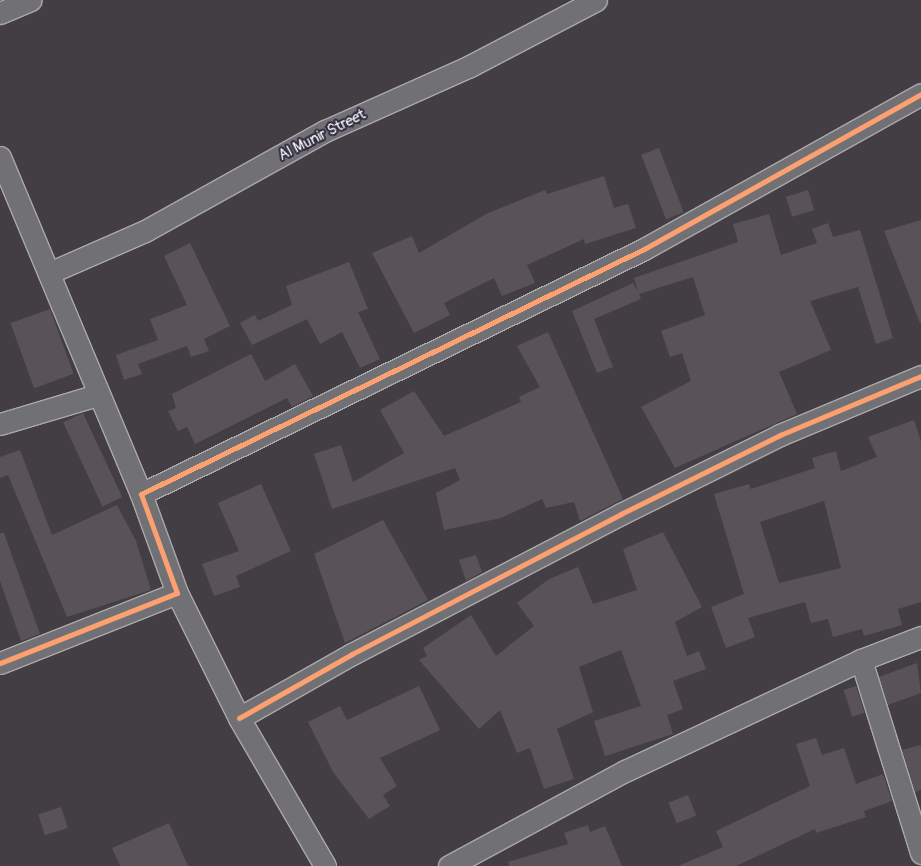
<!DOCTYPE html>
<html>
<head>
<meta charset="utf-8">
<style>
	body { margin:0 }
	#map { position:relative; width:921px; height:866px; overflow:hidden; background:#423e44; font-family:Pangolin,sans-serif }
	div>[style] { position:absolute }
	.building>* { inset:0; background:#595357; transform-origin:0 0 }
	.roads { filter:drop-shadow(1px 0 #aaa8ab) drop-shadow(-1px 0 #aaa8ab) drop-shadow(0 1px #aaa8ab) drop-shadow(0 -1px #aaa8ab) }
	.minor>* { height:21px; margin:-10.5px; padding:0 10.5px; transform-origin:10.5px; border-radius:10.5px; background:#717074 }
	.cycleway>* { height:5px; margin:-2.5px; padding:0 2.5px; transform-origin:2.5px; border-radius:2.5px; background:#fca06f }
	span { translate:-50% -50%; white-space:nowrap; text-align:center; line-height:1.15; -webkit-text-stroke:4px #2f2a3d; paint-order:stroke }
	.street-label { font-size:15px; color:#fff }
</style>
</head>
<body>
<div id="map">
	<div class="building">
		<div style="left:659px;top:148px;width:69px;height:19px;rotate:69deg"></div>
		<div style="clip-path:polygon(604px 176px,614px 208px,628px 204px,636px 228px,585px 244px,584px 239px,527px 265px,535px 283px,502px 296px,494px 278px,444px 303px,450px 315px,414px 333px,372px 253px,412px 236px,419px 253px,486px 214px,545px 190px,547px 194px)"></div>
		<div style="left:808px;top:190px;width:21px;height:23px;rotate:73deg"></div>
		<div style="clip-path:polygon(769px 214px,781px 255px,817px 243px,812px 229px,828px 223px,833px 237px,860px 230px,893px 338px,876px 344px,858px 287px,810px 301px,831px 350px,779px 372px,797px 414px,675px 468px,641px 407px,691px 381px,682px 353px,670px 357px,661px 331px,705px 315px,693px 277px,639px 294px,641px 299px,594px 319px,613px 367px,597px 373px,572px 311px,633px 283px,638px 292px,634px 278px,738px 242px,733px 224px)"></div>
		<div style="clip-path:polygon(921px 220px,921px 323px,920px 323px,884px 231px)"></div>
		<div style="clip-path:polygon(190px 243px,230px 326px,204px 339px,209px 351px,191px 357px,187px 346px,138px 364px,142px 374px,124px 380px,116px 355px,158px 340px,150px 319px,187px 305px,164px 256px)"></div>
		<div style="clip-path:polygon(349px 262px,368px 309px,358px 312px,380px 359px,360px 368px,342px 332px,320px 344px,307px 319px,252px 345px,240px 323px,255px 315px,258px 321px,292px 305px,286px 286px)"></div>
		<div style="left:50px;top:309px;width:69px;height:42px;rotate:70deg"></div>
		<div style="clip-path:polygon(548px 332px,623px 499px,580px 521px,574px 502px,546px 508px,542px 499px,501px 518px,444px 530px,436px 493px,460px 480px,455px 468px,332px 509px,314px 454px,341px 445px,353px 482px,404px 453px,380px 410px,414px 391px,444px 436px,521px 402px,519px 397px,540px 387px,517px 346px)"></div>
		<div style="clip-path:polygon(251px 354px,265px 381px,295px 364px,313px 396px,292px 407px,287px 398px,195px 444px,187px 427px,178px 431px,168px 411px,176px 408px,172px 394px)"></div>
		<div style="left:83px;top:413px;width:93px;height:22px;rotate:65deg"></div>
		<div style="clip-path:polygon(evenodd,914px 420px,921px 441px,921px 602px,898px 609px,902px 625px,864px 636px,862px 629px,833px 637px,828px 619px,811px 623px,805px 602px,748px 618px,755px 637px,726px 648px,711px 607px,744px 594px,714px 494px,749px 484px,751px 489px,815px 468px,812px 458px,836px 451px,841px 471px,877px 457px,868px 437px,914px 420px,824px 501px,841px 568px,779px 583px,760px 522px,824px 501px)"></div>
		<div style="clip-path:polygon(20px 450px,52px 535px,117px 505px,136px 541px,151px 590px,67px 617px,8px 475px,0 478px,0 457px)"></div>
		<div style="clip-path:polygon(261px 484px,291px 551px,236px 576px,240px 587px,214px 596px,202px 564px,239px 551px,218px 503px)"></div>
		<div style="clip-path:polygon(383px 520px,428px 600px,345px 643px,314px 554px)"></div>
		<div style="clip-path:polygon(663px 532px,702px 607px,675px 622px,687px 656px,699px 651px,706px 669px,673px 681px,683px 709px,667px 715px,673px 734px,605px 756px,594px 721px,641px 706px,621px 650px,579px 667px,593px 712px,557px 729px,574px 779px,544px 789px,530px 748px,517px 753px,500px 710px,479px 729px,419px 660px,427px 656px,423px 648px,471px 615px,496px 656px,534px 626px,517px 603px,549px 579px,578px 567px,593px 604px,637px 590px,623px 549px)"></div>
		<div style="clip-path:polygon(0 533px,4px 533px,40px 634px,21px 641px,0 581px)"></div>
		<div style="clip-path:polygon(476px 555px,482px 572px,466px 581px,459px 560px)"></div>
		<div style="clip-path:polygon(917px 663px,921px 693px,888px 705px,879px 677px)"></div>
		<div style="clip-path:polygon(419px 686px,440px 730px,380px 758px,397px 786px,383px 795px,390px 806px,369px 819px,333px 772px,308px 722px,340px 706px,347px 720px)"></div>
		<div style="left:856px;top:686px;width:28px;height:13px;rotate:72deg"></div>
		<div style="clip-path:polygon(816px 738px,822px 755px,844px 748px,856px 784px,883px 774px,892px 801px,864px 811px,866px 817px,816px 833px,815px 829px,736px 866px,678px 866px,723px 847px,716px 831px,810px 786px,796px 744px)"></div>
		<div style="clip-path:polygon(921px 745px,921px 790px,915px 792px,902px 750px)"></div>
		<div style="left:688px;top:795px;width:22px;height:21px;rotate:68deg"></div>
		<div style="left:61px;top:807px;width:22px;height:24px;rotate:72deg"></div>
		<div style="clip-path:polygon(169px 823px,188px 866px,120px 866px,112px 848px)"></div>
		<div style="clip-path:polygon(588px 825px,590px 832px,605px 826px,622px 866px,509px 866px,508px 862px,568px 844px,564px 833px)"></div>
	</div>
	<div class="roads">
		<div class="minor">
			<div style="left:0;top:13px;width:33px;rotate:-23deg"></div>
			<div style="left:0;top:157px;width:365px;rotate:67.3deg"></div>
			<div style="left:49px;top:273px;width:105px;rotate:-23.6deg"></div>
			<div style="left:145px;top:231px;width:206px;rotate:-29.1deg"></div>
			<div style="left:325px;top:131px;width:159px;rotate:-24.1deg"></div>
			<div style="left:470px;top:66px;width:142px;rotate:-27.6deg"></div>
			<div style="left:0;top:424px;width:101px;rotate:-16.6deg"></div>
			<div style="left:177px;top:593px;width:140px;rotate:63.6deg"></div>
			<div style="left:239px;top:718px;width:171px;rotate:59.8deg"></div>
			<div style="left:861px;top:660px;width:202px;rotate:72.7deg"></div>
			<div style="left:0;top:663px;width:190px;rotate:-21.6deg"></div>
			<div style="left:177px;top:593px;width:105px;rotate:-110deg"></div>
			<div style="left:141px;top:494px;width:559px;rotate:-25.97deg"></div>
			<div style="left:644px;top:249px;width:317px;rotate:-29.2deg"></div>
			<div style="left:239px;top:718px;width:130px;rotate:-29.5deg"></div>
			<div style="left:352px;top:654px;width:303px;rotate:-27.5deg"></div>
			<div style="left:621px;top:514px;width:178px;rotate:-26.4deg"></div>
			<div style="left:780px;top:435px;width:153px;rotate:-22.7deg"></div>
			<div style="left:449px;top:866px;width:200px;rotate:-28.4deg"></div>
			<div style="left:625px;top:771px;width:261px;rotate:-25.2deg"></div>
			<div style="left:861px;top:660px;width:64px;rotate:-21deg"></div>
		</div>
	</div>
	<div class="cycleway">
		<div style="left:0;top:663px;width:190px;rotate:-21.6deg"></div>
		<div style="left:177px;top:593px;width:105px;rotate:-110deg"></div>
		<div style="left:141px;top:494px;width:559px;rotate:-25.97deg"></div>
		<div style="left:644px;top:249px;width:317px;rotate:-29.2deg"></div>
		<div style="left:239px;top:718px;width:130px;rotate:-29.5deg"></div>
		<div style="left:352px;top:654px;width:303px;rotate:-27.5deg"></div>
		<div style="left:621px;top:514px;width:178px;rotate:-26.4deg"></div>
		<div style="left:780px;top:435px;width:153px;rotate:-22.7deg"></div>
	</div>
	<div class="street-label">
		<span style="left:322px;top:135px;rotate:-27deg">Al Munir Street</span>
	</div>
</div>
</body>
</html>
